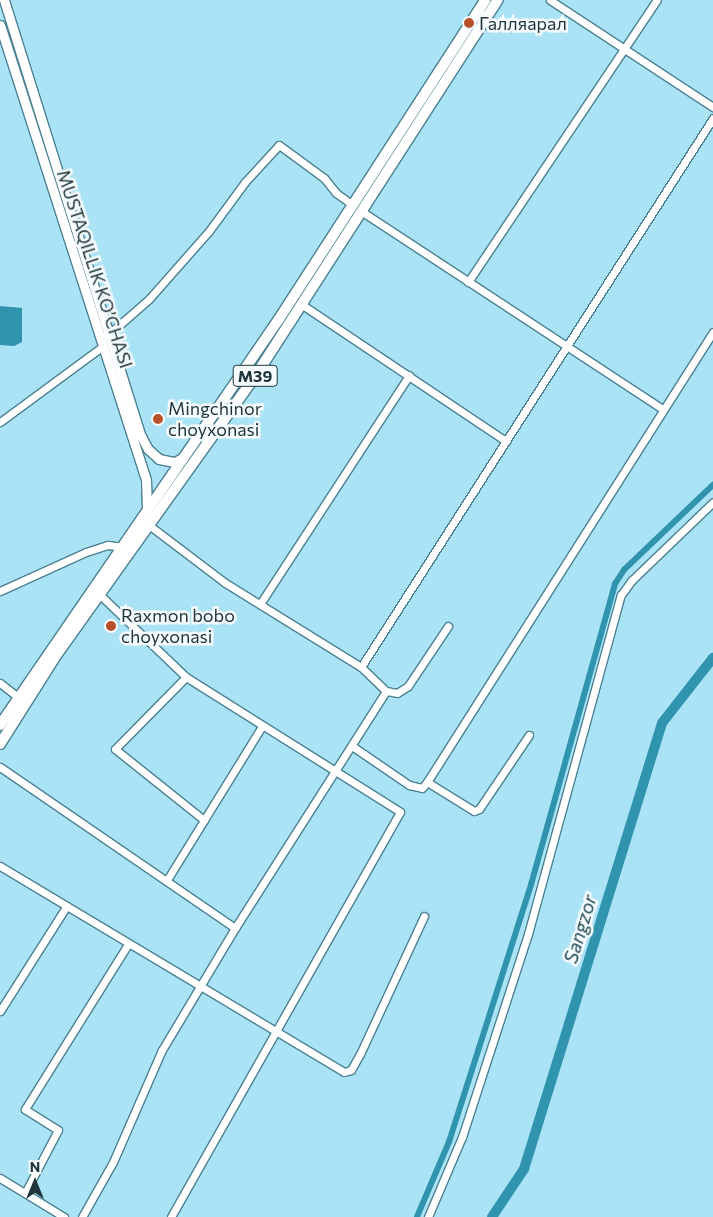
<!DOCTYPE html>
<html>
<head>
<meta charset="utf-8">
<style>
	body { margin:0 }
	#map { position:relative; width:713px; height:1217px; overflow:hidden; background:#abe3f6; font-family:Commissioner,sans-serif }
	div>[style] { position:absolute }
	.water>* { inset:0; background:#3094af }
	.canal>* { height:5.5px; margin:-2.75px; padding:0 2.75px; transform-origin:2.75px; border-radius:2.75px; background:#3094af }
	.river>* { height:10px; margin:-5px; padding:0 5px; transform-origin:5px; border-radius:5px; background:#3094af }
	.roads { filter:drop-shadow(1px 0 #4b8192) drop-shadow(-1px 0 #4b8192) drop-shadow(0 1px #4b8192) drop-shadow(0 -1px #4b8192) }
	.minor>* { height:7px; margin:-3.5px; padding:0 3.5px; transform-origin:3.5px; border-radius:3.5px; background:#fff }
	.major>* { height:9px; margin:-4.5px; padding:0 4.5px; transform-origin:4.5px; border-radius:4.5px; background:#fff }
	.highway>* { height:10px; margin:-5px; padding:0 5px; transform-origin:5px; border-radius:5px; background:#fff }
	.dots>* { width:14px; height:14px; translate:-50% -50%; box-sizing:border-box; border:2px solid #f6fbfd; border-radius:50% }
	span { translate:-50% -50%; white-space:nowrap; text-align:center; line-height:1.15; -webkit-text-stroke:5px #f6fbfd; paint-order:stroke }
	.shield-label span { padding:1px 4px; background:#f6fbfd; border:1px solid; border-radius:4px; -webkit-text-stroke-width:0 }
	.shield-label { font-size:16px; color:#1e353c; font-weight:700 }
	.poi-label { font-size:18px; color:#1e353c }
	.left { translate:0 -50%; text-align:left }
	.street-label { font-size:18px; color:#1e353c }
	.water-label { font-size:19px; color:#234d59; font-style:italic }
	.north { position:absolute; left:10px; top:1157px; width:50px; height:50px; -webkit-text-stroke:4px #f6fbfd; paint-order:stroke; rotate:0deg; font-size:14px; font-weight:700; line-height:20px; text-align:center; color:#1e353c }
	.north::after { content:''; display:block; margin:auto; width:18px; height:22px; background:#1e353c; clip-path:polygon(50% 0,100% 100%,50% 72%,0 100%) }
</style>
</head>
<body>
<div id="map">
	<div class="water">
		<div style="clip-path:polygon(0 306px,22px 308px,22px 342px,14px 346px,0 345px)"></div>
	</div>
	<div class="canal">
		<div style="left:417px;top:1217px;width:82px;rotate:-66.9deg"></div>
		<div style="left:449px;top:1142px;width:270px;rotate:-72.3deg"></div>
		<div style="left:531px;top:885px;width:313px;rotate:-74.4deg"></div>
		<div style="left:615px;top:584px;width:17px;rotate:-57deg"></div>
		<div style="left:624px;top:570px;width:123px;rotate:-43.7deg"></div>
	</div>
	<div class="river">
		<div style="left:492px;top:1217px;width:58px;rotate:-56.3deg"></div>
		<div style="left:524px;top:1169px;width:467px;rotate:-72.8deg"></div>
		<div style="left:662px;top:723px;width:83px;rotate:-51.9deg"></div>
	</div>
	<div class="roads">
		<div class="minor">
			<div style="left:550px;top:0;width:195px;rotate:33.3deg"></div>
			<div style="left:361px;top:211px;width:360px;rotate:33.3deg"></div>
			<div style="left:468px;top:282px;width:339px;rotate:-56.2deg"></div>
			<div style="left:301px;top:304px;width:247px;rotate:33.8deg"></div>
			<div style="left:101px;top:341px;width:64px;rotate:-41.2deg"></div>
			<div style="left:149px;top:299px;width:91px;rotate:-48.6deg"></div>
			<div style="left:209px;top:231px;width:61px;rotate:-53.7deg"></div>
			<div style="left:245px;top:182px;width:50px;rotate:-47.4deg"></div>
			<div style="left:279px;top:145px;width:56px;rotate:36.3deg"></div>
			<div style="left:324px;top:178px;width:19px;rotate:51deg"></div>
			<div style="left:336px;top:193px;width:21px;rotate:35deg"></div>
			<div style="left:0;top:422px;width:128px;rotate:-36.4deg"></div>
			<div style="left:0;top:591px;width:94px;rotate:-24.4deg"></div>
			<div style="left:86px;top:552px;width:23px;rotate:-18deg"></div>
			<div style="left:108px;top:545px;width:16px;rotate:7deg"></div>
			<div style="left:100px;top:595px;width:119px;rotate:43.6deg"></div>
			<div style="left:186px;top:677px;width:253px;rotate:32.2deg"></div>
			<div style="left:400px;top:812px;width:465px;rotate:119.5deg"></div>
			<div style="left:260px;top:604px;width:273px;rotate:-56.9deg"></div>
			<div style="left:361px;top:667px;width:652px;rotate:-57.33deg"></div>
			<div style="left:186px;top:677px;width:101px;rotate:134.6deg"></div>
			<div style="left:115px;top:749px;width:114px;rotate:38.6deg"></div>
			<div style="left:0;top:683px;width:23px;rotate:38deg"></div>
			<div style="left:386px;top:691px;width:11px;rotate:10deg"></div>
			<div style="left:397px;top:693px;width:13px;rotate:-32deg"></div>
			<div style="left:408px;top:686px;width:72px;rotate:-56.3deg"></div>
			<div style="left:529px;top:735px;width:89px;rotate:124deg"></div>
			<div style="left:479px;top:809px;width:5px;rotate:158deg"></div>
			<div style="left:474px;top:811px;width:55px;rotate:-148.3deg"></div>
			<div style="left:427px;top:782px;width:533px;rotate:-57.56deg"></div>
			<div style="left:352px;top:746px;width:69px;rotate:34.4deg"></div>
			<div style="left:409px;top:785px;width:13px;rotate:13deg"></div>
			<div style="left:422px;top:788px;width:8px;rotate:-50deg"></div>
			<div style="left:0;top:767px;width:285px;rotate:34.4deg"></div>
			<div style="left:0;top:866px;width:401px;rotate:30.9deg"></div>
			<div style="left:344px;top:1072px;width:7px;rotate:-16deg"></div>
			<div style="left:351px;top:1070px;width:18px;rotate:-61deg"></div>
			<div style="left:360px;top:1054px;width:152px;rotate:-65.1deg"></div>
			<div style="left:167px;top:880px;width:181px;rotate:-58.3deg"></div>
			<div style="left:0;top:1011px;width:123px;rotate:-57.6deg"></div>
			<div style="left:0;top:1178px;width:75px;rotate:31.4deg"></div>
			<div style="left:25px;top:1193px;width:71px;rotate:-62.4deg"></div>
			<div style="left:58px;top:1130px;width:39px;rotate:-148deg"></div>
			<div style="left:25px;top:1109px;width:195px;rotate:-58deg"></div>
			<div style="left:82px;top:1217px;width:63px;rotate:-60.6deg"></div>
			<div style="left:113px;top:1162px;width:122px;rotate:-66.4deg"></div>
			<div style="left:162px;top:1050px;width:142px;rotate:-59.1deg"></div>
			<div style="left:235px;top:928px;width:281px;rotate:-57.5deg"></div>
			<div style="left:386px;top:691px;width:35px;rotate:-136deg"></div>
			<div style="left:361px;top:667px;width:161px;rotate:-148.2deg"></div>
			<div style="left:224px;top:582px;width:94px;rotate:-142.8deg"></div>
			<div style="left:428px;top:1217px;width:87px;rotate:-67deg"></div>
			<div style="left:462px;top:1137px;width:213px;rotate:-72deg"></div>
			<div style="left:528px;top:934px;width:352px;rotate:-74.7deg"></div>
			<div style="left:621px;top:595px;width:19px;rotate:-54deg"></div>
			<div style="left:632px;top:580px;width:112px;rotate:-43.9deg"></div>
		</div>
		<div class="major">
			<div style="left:4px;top:0;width:457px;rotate:72.6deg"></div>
			<div style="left:141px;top:436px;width:15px;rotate:62deg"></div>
			<div style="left:148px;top:449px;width:15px;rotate:42deg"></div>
			<div style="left:159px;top:459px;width:16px;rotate:11deg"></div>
			<div style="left:175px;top:462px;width:10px;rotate:-29deg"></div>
			<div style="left:0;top:25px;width:478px;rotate:72.2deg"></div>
			<div style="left:146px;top:480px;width:29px;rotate:88deg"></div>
		</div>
		<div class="highway">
			<div style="left:0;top:725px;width:493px;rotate:-55.5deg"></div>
			<div style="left:279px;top:319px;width:380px;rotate:-57.1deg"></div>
			<div style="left:0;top:744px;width:107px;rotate:-57.7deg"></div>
			<div style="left:57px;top:654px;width:343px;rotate:-54.5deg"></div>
			<div style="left:256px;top:375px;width:446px;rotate:-57.2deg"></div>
		</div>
	</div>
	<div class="dots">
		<div style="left:469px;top:23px;background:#b8512b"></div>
		<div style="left:158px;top:419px;background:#b8512b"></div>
		<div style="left:111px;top:626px;background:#b8512b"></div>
	</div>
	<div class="shield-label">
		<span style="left:255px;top:376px">M39</span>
	</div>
	<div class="poi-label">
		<span class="left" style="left:479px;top:23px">Галляарал</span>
		<span class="left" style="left:168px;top:419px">Mingchinor<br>choyxonasi</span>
		<span class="left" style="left:121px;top:626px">Raxmon bobo<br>choyxonasi</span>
	</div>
	<div class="street-label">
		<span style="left:95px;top:269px;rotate:72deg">MUSTAQILLIK KO’CHASI</span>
	</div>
	<div class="water-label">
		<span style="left:580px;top:929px;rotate:-73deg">Sangzor</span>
	</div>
	<div class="north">N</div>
</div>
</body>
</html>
